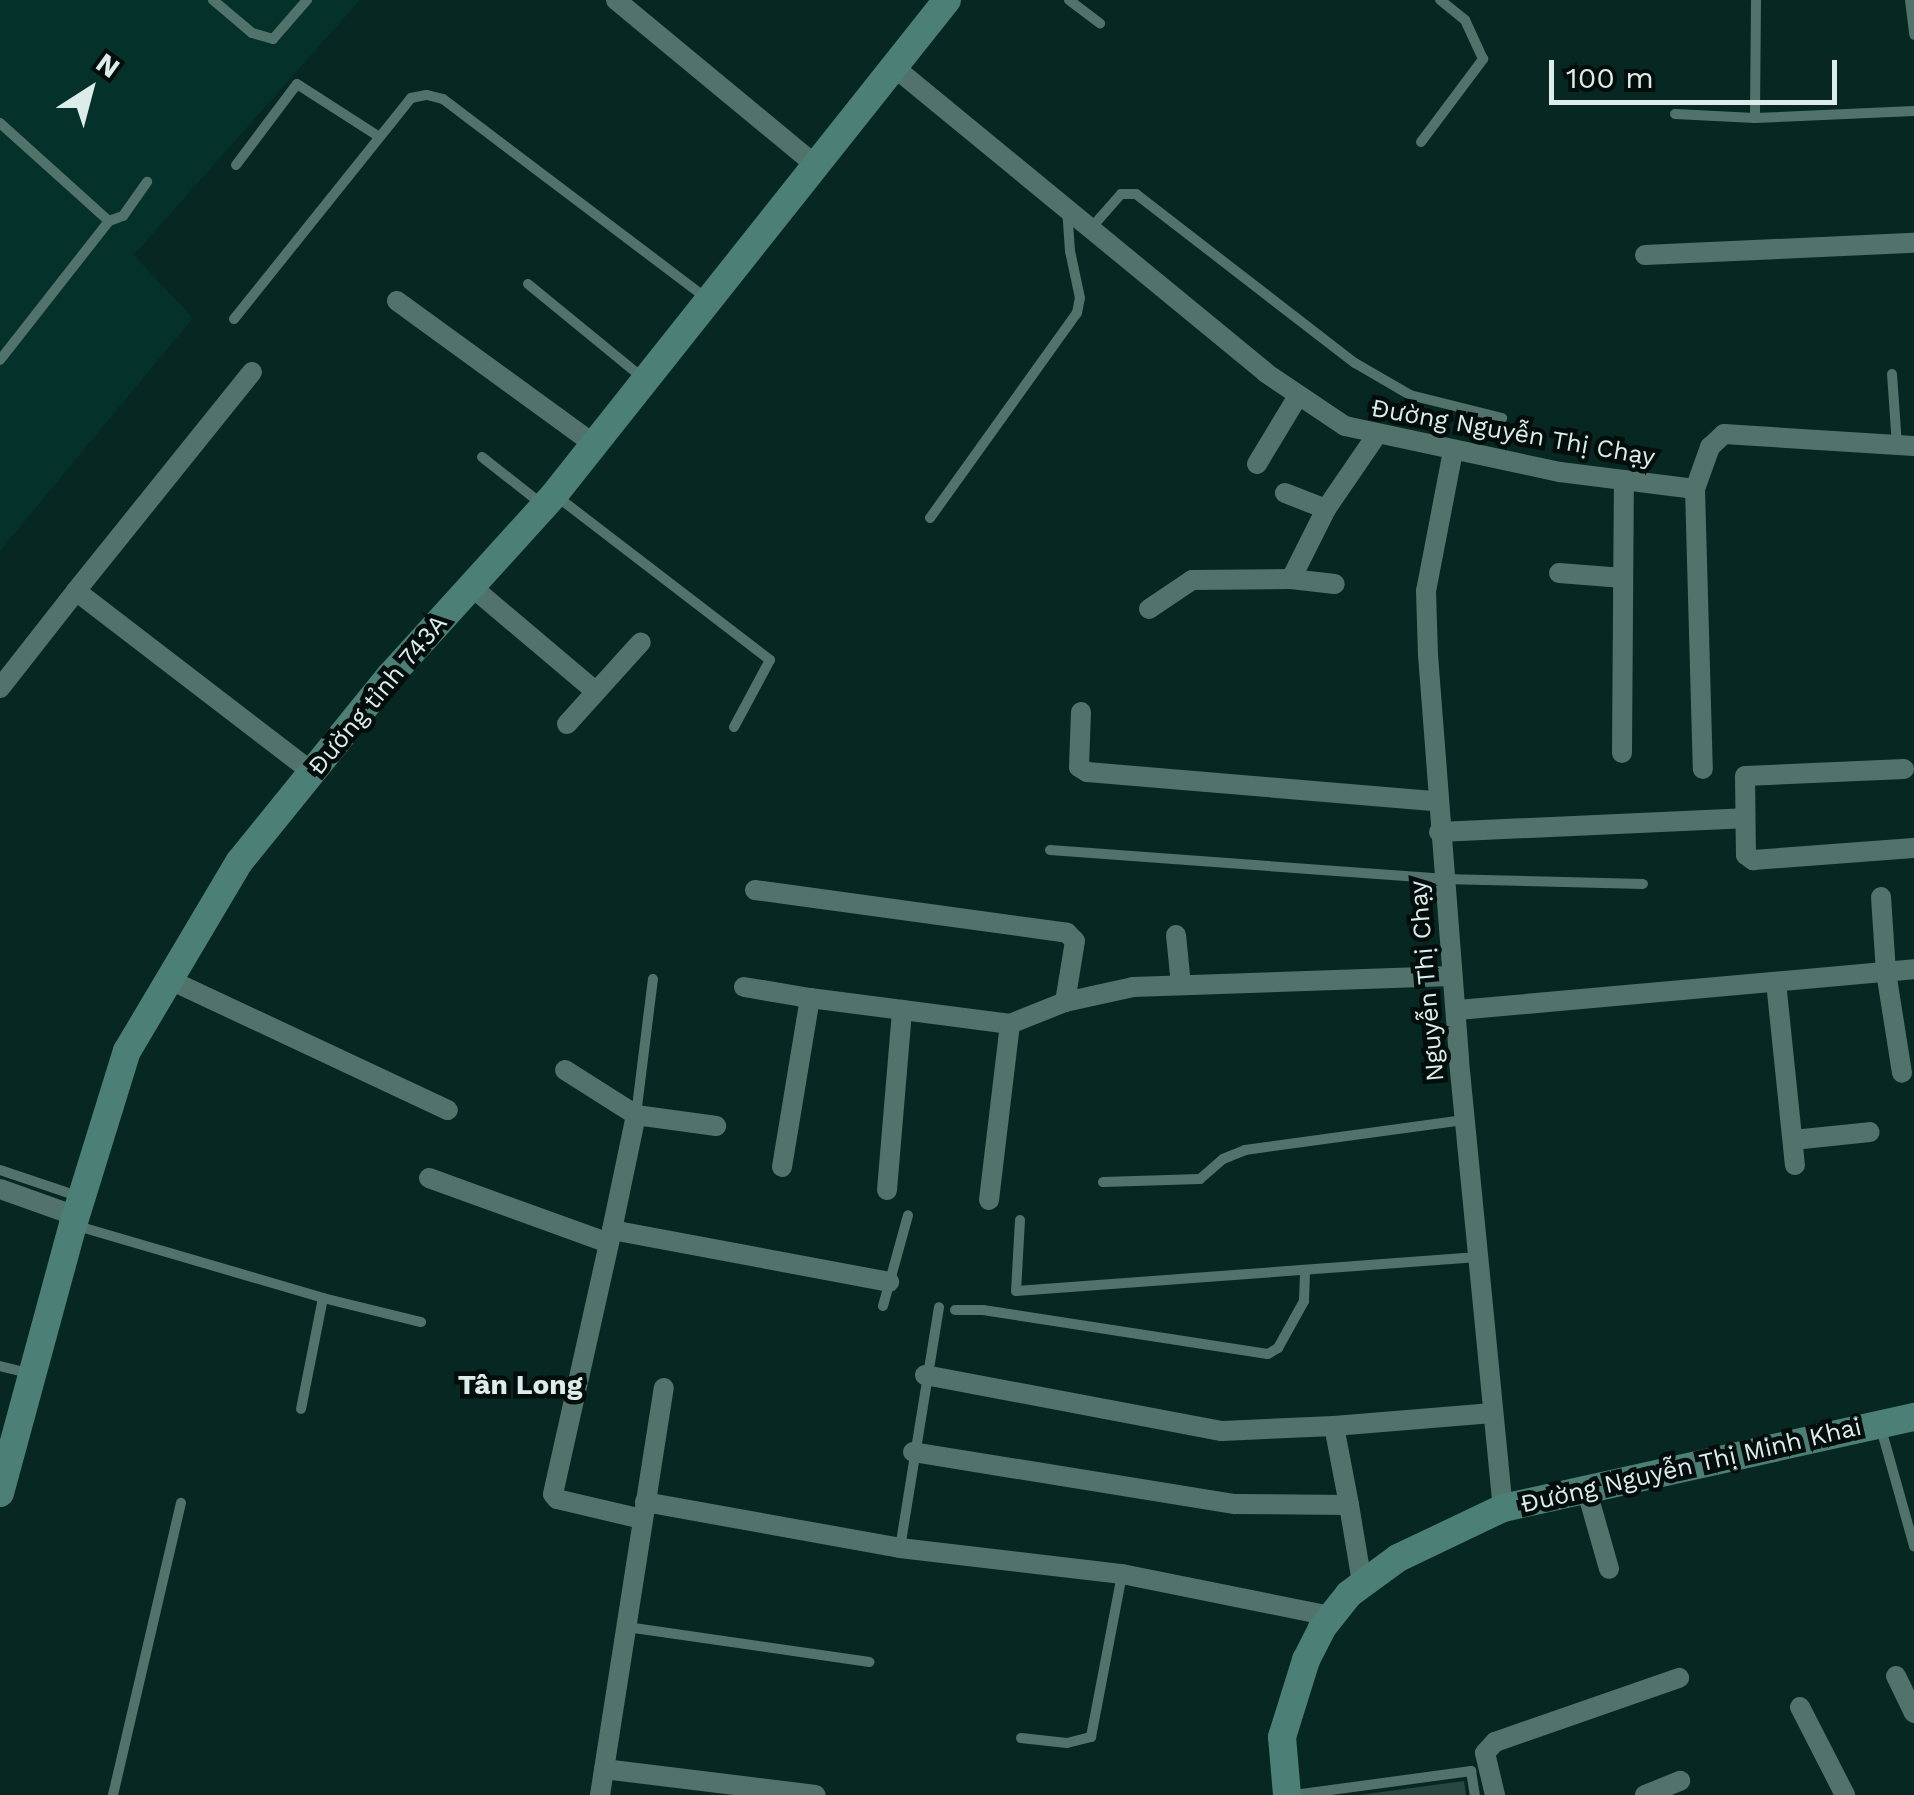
<!DOCTYPE html>
<html>
<head>
<meta charset="utf-8">
<style>
	body { margin:0 }
	#map { position:relative; width:1914px; height:1795px; overflow:hidden; background:#062722; font-family:"Work Sans",sans-serif }
	div>[style] { position:absolute }
	.built>* { inset:0; background:#04322b }
	.building>* { inset:0; background:#284741 }
	.service>* { height:10px; margin:-5px; padding:0 5px; transform-origin:5px; border-radius:5px; background:#52736c }
	.minor>* { height:20px; margin:-10px; padding:0 10px; transform-origin:10px; border-radius:10px; background:#52736c }
	.secondary>* { height:28px; margin:-14px; padding:0 14px; transform-origin:14px; border-radius:14px; background:#4c7f75 }
	span { translate:-50% -50%; white-space:nowrap; text-align:center; line-height:1.15; -webkit-text-stroke:9px #030d0b; paint-order:stroke }
	.street-label { font-size:25px; color:#dcede9 }
	.neighbourhood-label { font-size:28px; color:#dcede9; font-weight:700 }
	.north { position:absolute; left:40px; top:40px; width:100px; height:100px; -webkit-text-stroke:8px #030d0b; paint-order:stroke; rotate:36deg; font-size:28px; font-weight:700; line-height:40px; text-align:center; color:#dcede9 }
	.north::after { content:''; display:block; margin:auto; width:35px; height:45px; background:#dcede9; clip-path:polygon(50% 0,100% 100%,50% 72%,0 100%) }
	.scale { position:absolute; left:1549px; top:60px; width:288px; height:45px; box-sizing:border-box; border:5px solid #dcede9; border-top:0; padding-left:12px; font-size:30px; line-height:35px; white-space:nowrap; color:#dcede9; -webkit-text-stroke:8px #030d0b; paint-order:stroke }
</style>
</head>
<body>
<div id="map">
	<div class="built">
		<div style="clip-path:polygon(0 0,360px 0,134px 255px,193px 318px,0 551px)"></div>
	</div>
	<div class="building">
		<div style="clip-path:polygon(1464px 1781px,1466px 1795px,1359px 1795px)"></div>
	</div>
	<div class="service">
		<div style="left:213px;top:0;width:51px;rotate:40.2deg"></div>
		<div style="left:252px;top:33px;width:22px;rotate:16deg"></div>
		<div style="left:273px;top:39px;width:52px;rotate:-48.9deg"></div>
		<div style="left:1069px;top:0;width:39px;rotate:37deg"></div>
		<div style="left:1756px;top:0;width:118px;rotate:90.5deg"></div>
		<div style="left:1755px;top:118px;width:159px;rotate:-2.5deg"></div>
		<div style="left:1910px;top:0;width:35px;rotate:83deg"></div>
		<div style="left:1675px;top:114px;width:80px;rotate:2.9deg"></div>
		<div style="left:0;top:123px;width:147px;rotate:42deg"></div>
		<div style="left:109px;top:221px;width:15px;rotate:-20deg"></div>
		<div style="left:123px;top:216px;width:42px;rotate:-54.8deg"></div>
		<div style="left:1421px;top:142px;width:104px;rotate:-53.2deg"></div>
		<div style="left:1483px;top:59px;width:43px;rotate:-114.8deg"></div>
		<div style="left:1465px;top:20px;width:32px;rotate:-141deg"></div>
		<div style="left:236px;top:165px;width:101px;rotate:-53deg"></div>
		<div style="left:297px;top:84px;width:96px;rotate:32.7deg"></div>
		<div style="left:1092px;top:227px;width:44px;rotate:-48.7deg"></div>
		<div style="left:1121px;top:194px;width:15px"></div>
		<div style="left:1136px;top:194px;width:277px;rotate:37.7deg"></div>
		<div style="left:1355px;top:363px;width:64px;rotate:30.2deg"></div>
		<div style="left:1410px;top:395px;width:95px;rotate:14deg"></div>
		<div style="left:528px;top:284px;width:149px;rotate:39.3deg"></div>
		<div style="left:234px;top:319px;width:283px;rotate:-51.3deg"></div>
		<div style="left:411px;top:98px;width:16px;rotate:-11deg"></div>
		<div style="left:427px;top:95px;width:16px;rotate:14deg"></div>
		<div style="left:443px;top:99px;width:333px;rotate:37.1deg"></div>
		<div style="left:0;top:360px;width:177px;rotate:-51.9deg"></div>
		<div style="left:1892px;top:374px;width:71px;rotate:86deg"></div>
		<div style="left:482px;top:457px;width:78px;rotate:38.2deg"></div>
		<div style="left:555px;top:495px;width:271px;rotate:37.5deg"></div>
		<div style="left:770px;top:660px;width:76px;rotate:118.2deg"></div>
		<div style="left:930px;top:518px;width:252px;rotate:-54.4deg"></div>
		<div style="left:1077px;top:313px;width:15px;rotate:-79deg"></div>
		<div style="left:1080px;top:298px;width:48px;rotate:-102deg"></div>
		<div style="left:1070px;top:251px;width:39px;rotate:-94deg"></div>
		<div style="left:1050px;top:850px;width:394px;rotate:4.2deg"></div>
		<div style="left:1443px;top:879px;width:200px;rotate:1.4deg"></div>
		<div style="left:636px;top:1115px;width:137px;rotate:-82.9deg"></div>
		<div style="left:0;top:1170px;width:84px;rotate:18.6deg"></div>
		<div style="left:1103px;top:1182px;width:97px;rotate:-1.8deg"></div>
		<div style="left:1200px;top:1179px;width:30px;rotate:-41deg"></div>
		<div style="left:1223px;top:1159px;width:24px;rotate:-22deg"></div>
		<div style="left:1245px;top:1150px;width:221px;rotate:-7.8deg"></div>
		<div style="left:1020px;top:1220px;width:71px;rotate:93.2deg"></div>
		<div style="left:1016px;top:1291px;width:463px;rotate:-4.2deg"></div>
		<div style="left:74px;top:1225px;width:259px;rotate:16.3deg"></div>
		<div style="left:323px;top:1298px;width:113px;rotate:101.2deg"></div>
		<div style="left:323px;top:1298px;width:101px;rotate:13.8deg"></div>
		<div style="left:883px;top:1306px;width:94px;rotate:-74.6deg"></div>
		<div style="left:955px;top:1310px;width:28px"></div>
		<div style="left:983px;top:1310px;width:288px;rotate:8.8deg"></div>
		<div style="left:1268px;top:1354px;width:12px;rotate:-31deg"></div>
		<div style="left:1278px;top:1348px;width:54px;rotate:-61deg"></div>
		<div style="left:1304px;top:1301px;width:31px;rotate:-88deg"></div>
		<div style="left:0;top:1366px;width:32px;rotate:14deg"></div>
		<div style="left:1880px;top:1425px;width:126px;rotate:74.3deg"></div>
		<div style="left:900px;top:1548px;width:244px;rotate:-80.8deg"></div>
		<div style="left:627px;top:1627px;width:245px;rotate:8.2deg"></div>
		<div style="left:1021px;top:1738px;width:46px;rotate:6.2deg"></div>
		<div style="left:1067px;top:1743px;width:25px;rotate:-14deg"></div>
		<div style="left:1091px;top:1737px;width:165px;rotate:-79.2deg"></div>
		<div style="left:113px;top:1795px;width:300px;rotate:-76.9deg"></div>
		<div style="left:1294px;top:1795px;width:179px;rotate:-7.7deg"></div>
		<div style="left:1471px;top:1771px;width:24px;rotate:81deg"></div>
	</div>
	<div class="minor">
		<div style="left:616px;top:0;width:261px;rotate:39.6deg"></div>
		<div style="left:894px;top:67px;width:482px;rotate:39.4deg"></div>
		<div style="left:1266px;top:373px;width:95px;rotate:33.9deg"></div>
		<div style="left:1345px;top:426px;width:220px;rotate:12.1deg"></div>
		<div style="left:1560px;top:472px;width:136px;rotate:7.2deg"></div>
		<div style="left:1695px;top:489px;width:45px;rotate:-70.3deg"></div>
		<div style="left:1710px;top:447px;width:19px;rotate:-43deg"></div>
		<div style="left:1724px;top:434px;width:190px;rotate:3.6deg"></div>
		<div style="left:1645px;top:255px;width:269px;rotate:-2.6deg"></div>
		<div style="left:397px;top:301px;width:243px;rotate:36deg"></div>
		<div style="left:252px;top:372px;width:281px;rotate:128.8deg"></div>
		<div style="left:76px;top:591px;width:297px;rotate:37.5deg"></div>
		<div style="left:1453px;top:451px;width:143px;rotate:100.9deg"></div>
		<div style="left:1426px;top:591px;width:64px;rotate:88.2deg"></div>
		<div style="left:1428px;top:655px;width:407px;rotate:85.6deg"></div>
		<div style="left:1459px;top:1061px;width:449px;rotate:84.4deg"></div>
		<div style="left:1257px;top:464px;width:79px;rotate:-58.9deg"></div>
		<div style="left:1695px;top:489px;width:280px;rotate:88.4deg"></div>
		<div style="left:1285px;top:493px;width:44px;rotate:21.3deg"></div>
		<div style="left:1326px;top:509px;width:88px;rotate:-55.6deg"></div>
		<div style="left:1559px;top:573px;width:64px;rotate:4.5deg"></div>
		<div style="left:1291px;top:579px;width:44px;rotate:6.5deg"></div>
		<div style="left:472px;top:587px;width:161px;rotate:40.2deg"></div>
		<div style="left:1149px;top:609px;width:52px;rotate:-34deg"></div>
		<div style="left:1192px;top:580px;width:99px;rotate:-0.6deg"></div>
		<div style="left:1291px;top:579px;width:78px;rotate:-63.4deg"></div>
		<div style="left:0;top:688px;width:123px;rotate:-51.9deg"></div>
		<div style="left:1081px;top:712px;width:55px;rotate:92.1deg"></div>
		<div style="left:1079px;top:767px;width:9px;rotate:32deg"></div>
		<div style="left:1087px;top:772px;width:350px;rotate:4.8deg"></div>
		<div style="left:567px;top:724px;width:110px;rotate:-47.9deg"></div>
		<div style="left:1622px;top:753px;width:273px;rotate:-89.6deg"></div>
		<div style="left:1904px;top:769px;width:159px;rotate:177.5deg"></div>
		<div style="left:1745px;top:776px;width:79px;rotate:89.3deg"></div>
		<div style="left:1746px;top:855px;width:9px;rotate:36deg"></div>
		<div style="left:1753px;top:860px;width:161px;rotate:-4.3deg"></div>
		<div style="left:1439px;top:832px;width:305px;rotate:-2.6deg"></div>
		<div style="left:755px;top:890px;width:315px;rotate:7.8deg"></div>
		<div style="left:1067px;top:933px;width:11px;rotate:45deg"></div>
		<div style="left:1075px;top:941px;width:62px;rotate:99.3deg"></div>
		<div style="left:1881px;top:897px;width:75px;rotate:86.2deg"></div>
		<div style="left:1886px;top:972px;width:102px;rotate:81deg"></div>
		<div style="left:1176px;top:935px;width:50px;rotate:84.3deg"></div>
		<div style="left:168px;top:979px;width:309px;rotate:25.1deg"></div>
		<div style="left:1776px;top:982px;width:184px;rotate:84.1deg"></div>
		<div style="left:744px;top:987px;width:67px;rotate:9.5deg"></div>
		<div style="left:1458px;top:1010px;width:458px;rotate:-5.1deg"></div>
		<div style="left:565px;top:1070px;width:84px;rotate:32.4deg"></div>
		<div style="left:636px;top:1115px;width:117px;rotate:101.8deg"></div>
		<div style="left:636px;top:1115px;width:81px;rotate:7.8deg"></div>
		<div style="left:1793px;top:1140px;width:77px;rotate:-5.9deg"></div>
		<div style="left:782px;top:1167px;width:171px;rotate:-80.6deg"></div>
		<div style="left:810px;top:998px;width:202px;rotate:7.4deg"></div>
		<div style="left:1010px;top:1024px;width:59px;rotate:-21.8deg"></div>
		<div style="left:1065px;top:1002px;width:70px;rotate:-12.4deg"></div>
		<div style="left:1133px;top:987px;width:318px;rotate:-2deg"></div>
		<div style="left:429px;top:1178px;width:191px;rotate:19.9deg"></div>
		<div style="left:0;top:1189px;width:81px;rotate:19.6deg"></div>
		<div style="left:887px;top:1190px;width:181px;rotate:-85.2deg"></div>
		<div style="left:989px;top:1200px;width:177px;rotate:-83.2deg"></div>
		<div style="left:925px;top:1375px;width:302px;rotate:10.7deg"></div>
		<div style="left:1222px;top:1431px;width:112px;rotate:-2.6deg"></div>
		<div style="left:1334px;top:1426px;width:80px;rotate:79.2deg"></div>
		<div style="left:1334px;top:1426px;width:159px;rotate:-4.7deg"></div>
		<div style="left:913px;top:1452px;width:326px;rotate:9.2deg"></div>
		<div style="left:1235px;top:1504px;width:114px;rotate:0.5deg"></div>
		<div style="left:1349px;top:1505px;width:79px;rotate:80.5deg"></div>
		<div style="left:1586px;top:1488px;width:84px;rotate:74.1deg"></div>
		<div style="left:645px;top:1502px;width:259px;rotate:10.2deg"></div>
		<div style="left:900px;top:1548px;width:224px;rotate:6.7deg"></div>
		<div style="left:1122px;top:1574px;width:213px;rotate:11.4deg"></div>
		<div style="left:642px;top:1519px;width:87px;rotate:-166.8deg"></div>
		<div style="left:557px;top:1499px;width:6px;rotate:-129deg"></div>
		<div style="left:553px;top:1494px;width:271px;rotate:-77.4deg"></div>
		<div style="left:612px;top:1230px;width:282px;rotate:10.6deg"></div>
		<div style="left:1896px;top:1676px;width:41px;rotate:64.1deg"></div>
		<div style="left:1800px;top:1707px;width:99px;rotate:62.9deg"></div>
		<div style="left:604px;top:1769px;width:213px;rotate:7deg"></div>
		<div style="left:600px;top:1795px;width:412px;rotate:-81.1deg"></div>
		<div style="left:1495px;top:1795px;width:43px;rotate:-103.4deg"></div>
		<div style="left:1485px;top:1753px;width:15px;rotate:-48deg"></div>
		<div style="left:1495px;top:1742px;width:195px;rotate:-19.2deg"></div>
		<div style="left:1645px;top:1795px;width:38px;rotate:-22deg"></div>
	</div>
	<div class="secondary">
		<div style="left:0;top:1493px;width:278px;rotate:-74.8deg"></div>
		<div style="left:73px;top:1225px;width:182px;rotate:-72.8deg"></div>
		<div style="left:127px;top:1051px;width:221px;rotate:-59.3deg"></div>
		<div style="left:240px;top:861px;width:238px;rotate:-51deg"></div>
		<div style="left:390px;top:676px;width:244px;rotate:-47.8deg"></div>
		<div style="left:554px;top:495px;width:632px;rotate:-51.55deg"></div>
		<div style="left:1287px;top:1795px;width:58px;rotate:-94.9deg"></div>
		<div style="left:1282px;top:1737px;width:81px;rotate:-72.7deg"></div>
		<div style="left:1306px;top:1660px;width:36px;rotate:-63deg"></div>
		<div style="left:1322px;top:1628px;width:43px;rotate:-51.5deg"></div>
		<div style="left:1349px;top:1594px;width:61px;rotate:-36.3deg"></div>
		<div style="left:1398px;top:1558px;width:116px;rotate:-25.5deg"></div>
		<div style="left:1503px;top:1508px;width:421px;rotate:-12.5deg"></div>
	</div>
	<div class="street-label">
		<span style="left:1513px;top:433px;rotate:10deg">Đường Nguyễn Thị Chạy</span>
		<span style="left:378px;top:695px;rotate:-50deg">Đường tỉnh 743A</span>
		<span style="left:1427px;top:981px;rotate:-95deg">Nguyễn Thị Chạy</span>
		<span style="left:1691px;top:1466px;rotate:-13deg">Đường Nguyễn Thị Minh Khai</span>
	</div>
	<div class="neighbourhood-label">
		<span style="left:520px;top:1385px">Tân Long</span>
	</div>
	<div class="north">N</div>
	<div class="scale">100 m</div>
</div>
</body>
</html>
